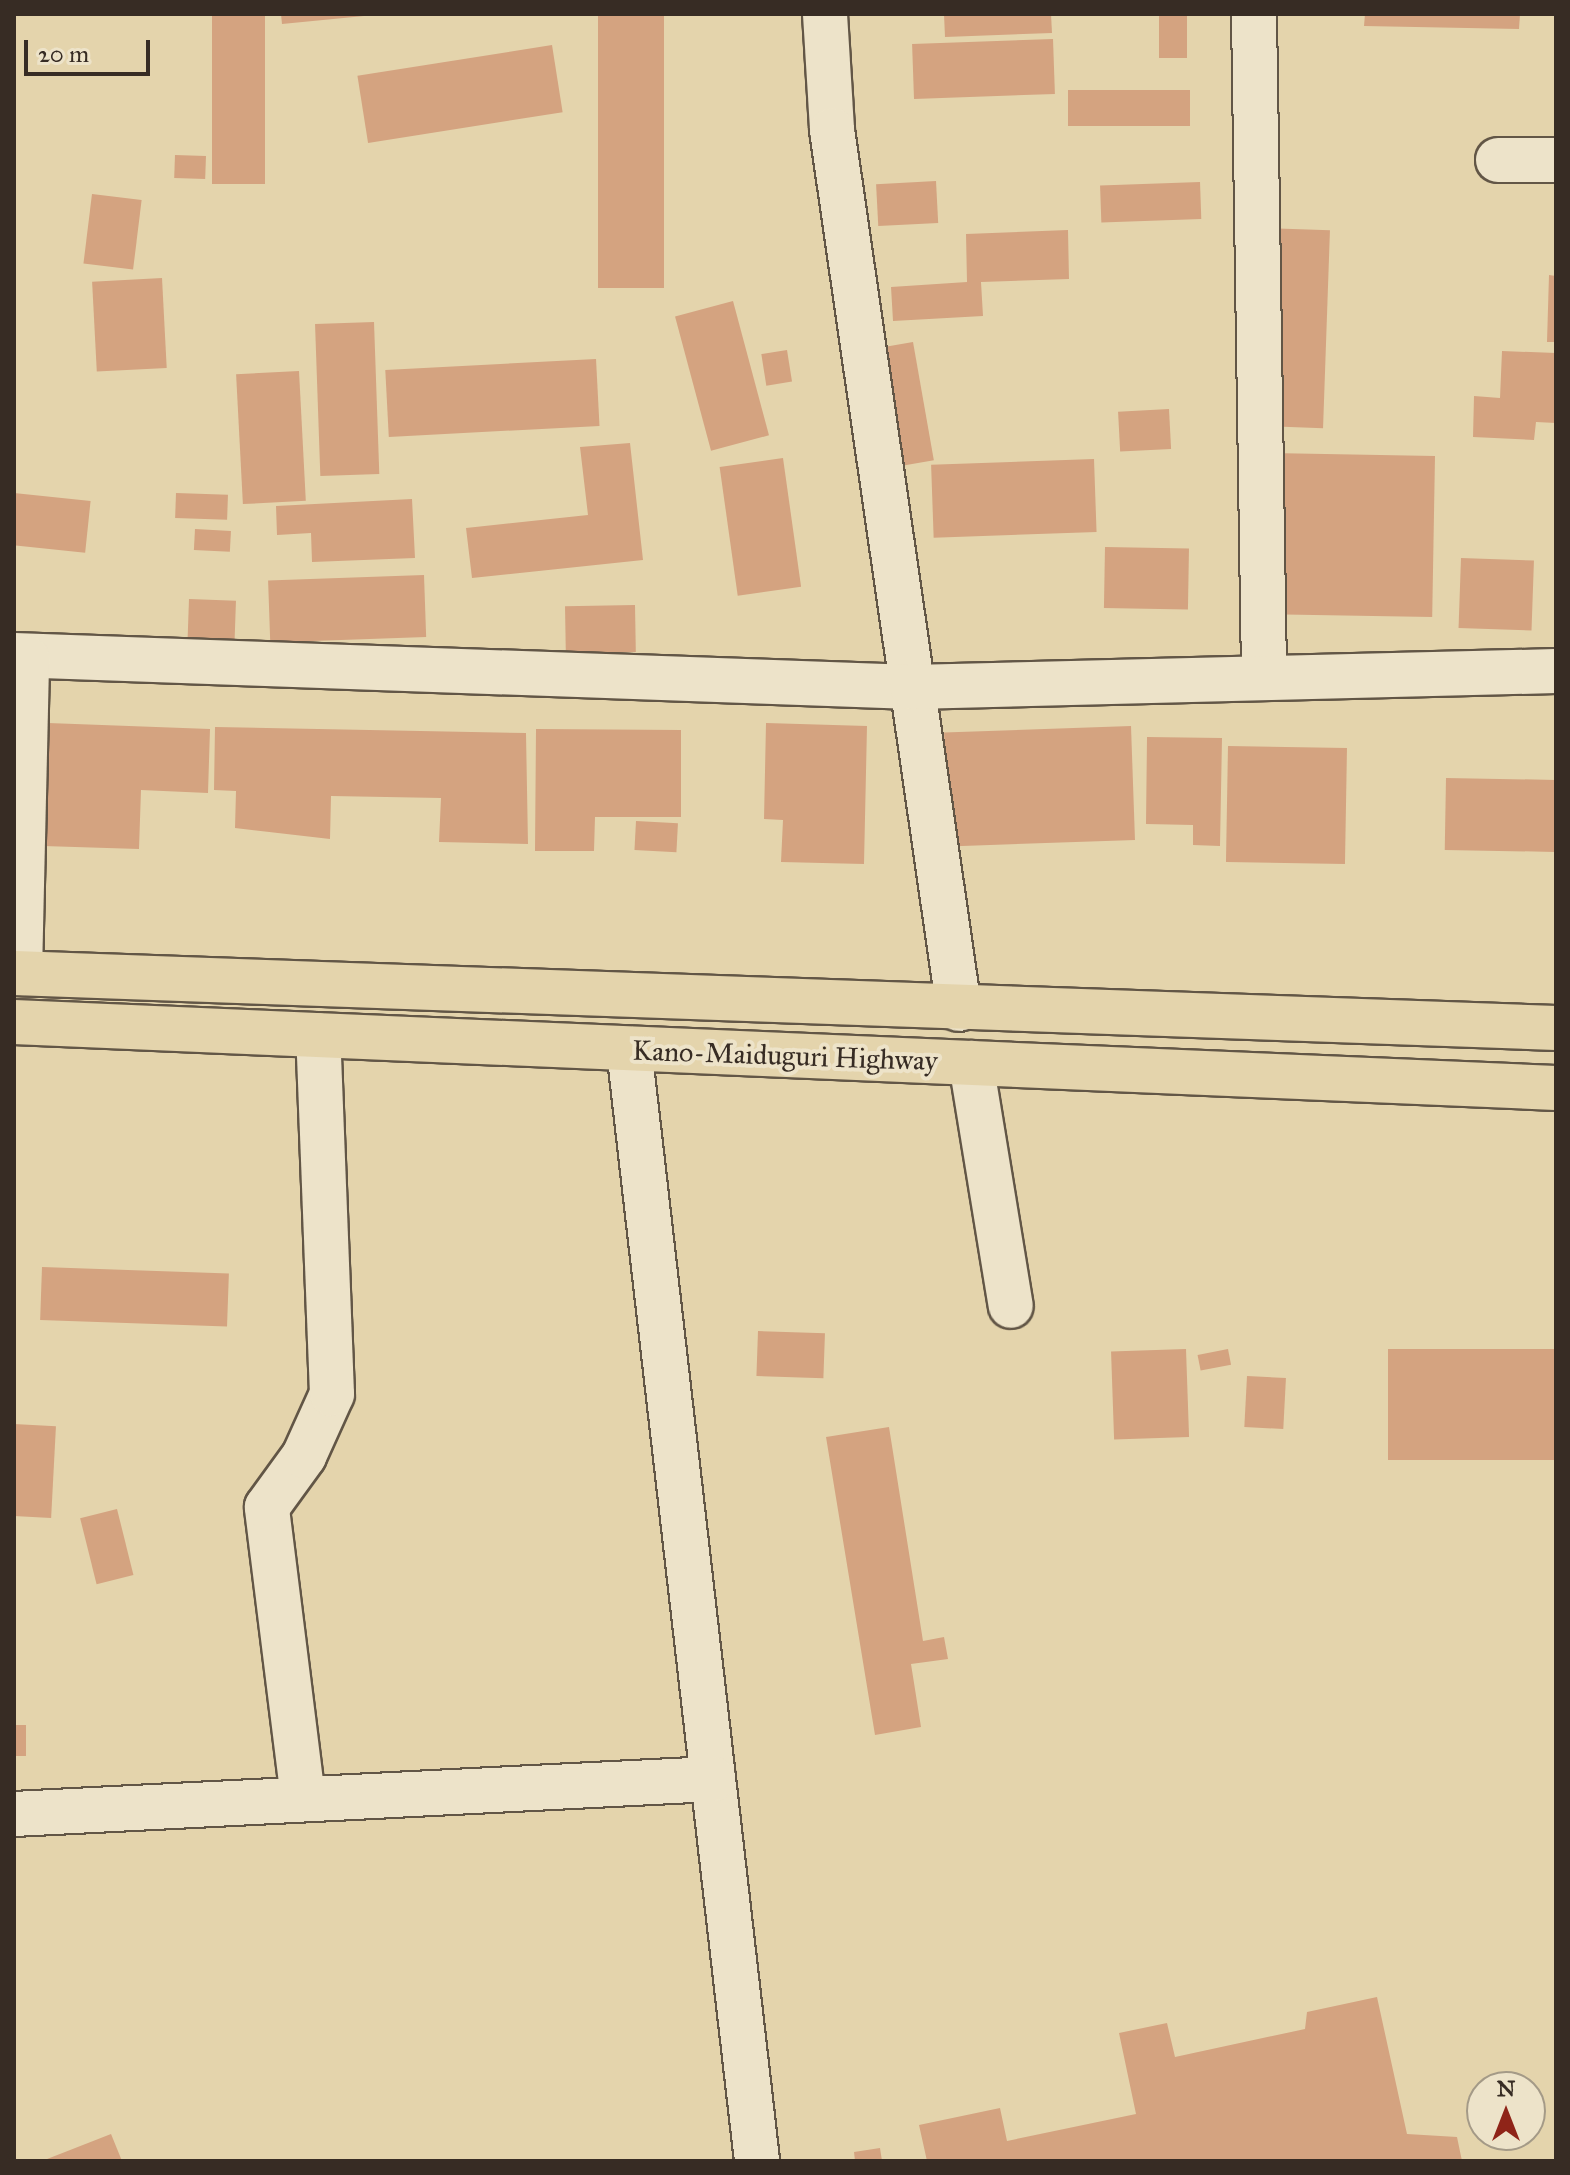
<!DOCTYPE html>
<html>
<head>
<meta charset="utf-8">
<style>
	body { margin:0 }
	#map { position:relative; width:1570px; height:2175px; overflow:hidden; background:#e4d4ac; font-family:"IM FELL Great Primer",serif }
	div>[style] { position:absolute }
	.building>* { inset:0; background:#d4a380; transform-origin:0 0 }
	.roads { filter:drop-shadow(2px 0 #625646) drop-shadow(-2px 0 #625646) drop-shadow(0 2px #625646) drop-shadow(0 -2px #625646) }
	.minor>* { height:44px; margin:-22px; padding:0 22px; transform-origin:22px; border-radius:22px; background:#ede3c9 }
	.highway>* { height:44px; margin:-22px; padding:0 22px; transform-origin:22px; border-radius:22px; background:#e4d4ac }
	span { translate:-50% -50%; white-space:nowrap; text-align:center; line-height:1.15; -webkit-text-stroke:8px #ede3c9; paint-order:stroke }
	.street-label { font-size:28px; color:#372c24 }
	.frame { position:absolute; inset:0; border:16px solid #372c24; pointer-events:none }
	.north { position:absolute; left:1466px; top:2071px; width:80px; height:80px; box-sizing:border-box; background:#ede3c9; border:2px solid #a49a87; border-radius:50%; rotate:0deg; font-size:22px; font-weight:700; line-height:32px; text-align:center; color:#372c24 }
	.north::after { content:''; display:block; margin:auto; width:28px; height:36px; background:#8f2418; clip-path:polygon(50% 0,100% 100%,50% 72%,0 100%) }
	.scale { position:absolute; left:24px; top:40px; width:126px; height:36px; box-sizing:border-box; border:4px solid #372c24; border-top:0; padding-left:10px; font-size:24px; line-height:28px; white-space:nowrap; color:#372c24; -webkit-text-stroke:6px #ede3c9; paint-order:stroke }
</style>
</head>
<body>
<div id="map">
	<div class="building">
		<div style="left:212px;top:14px;width:53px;height:170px"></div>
		<div style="clip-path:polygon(281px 14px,363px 14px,364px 16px,282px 24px)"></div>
		<div style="left:598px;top:14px;width:66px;height:274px"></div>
		<div style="clip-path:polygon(944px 14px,1051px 14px,1052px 33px,945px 37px)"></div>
		<div style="left:1159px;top:14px;width:28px;height:44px"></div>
		<div style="clip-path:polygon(1365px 14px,1520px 14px,1519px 29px,1364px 26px)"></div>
		<div style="left:1053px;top:39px;width:55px;height:141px;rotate:88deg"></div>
		<div style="left:552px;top:45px;width:68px;height:197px;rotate:81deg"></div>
		<div style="left:1190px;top:90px;width:36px;height:122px;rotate:90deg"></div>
		<div style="left:175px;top:155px;width:31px;height:23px;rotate:2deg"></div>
		<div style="left:936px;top:181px;width:42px;height:60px;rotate:87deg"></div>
		<div style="left:1200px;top:182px;width:37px;height:100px;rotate:88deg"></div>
		<div style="left:92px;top:194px;width:50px;height:70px;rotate:7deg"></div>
		<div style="left:1265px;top:228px;width:65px;height:198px;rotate:2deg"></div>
		<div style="clip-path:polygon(1068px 230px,1069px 279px,981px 282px,983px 316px,893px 321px,891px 287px,967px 282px,966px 234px)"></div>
		<div style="clip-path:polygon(1549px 275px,1556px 276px,1556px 342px,1547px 342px)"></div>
		<div style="left:162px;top:278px;width:90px;height:70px;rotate:87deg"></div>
		<div style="left:733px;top:301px;width:139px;height:60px;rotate:75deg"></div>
		<div style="left:374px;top:322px;width:152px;height:59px;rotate:88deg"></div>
		<div style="left:913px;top:342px;width:120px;height:41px;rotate:80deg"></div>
		<div style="left:787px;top:350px;width:32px;height:26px;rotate:81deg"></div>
		<div style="clip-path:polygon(1502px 351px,1556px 353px,1556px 423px,1536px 422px,1534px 440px,1473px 437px,1474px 396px,1500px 398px)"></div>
		<div style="left:596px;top:359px;width:67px;height:211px;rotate:87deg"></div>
		<div style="left:299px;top:371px;width:130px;height:63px;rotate:87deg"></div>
		<div style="left:1169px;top:409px;width:40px;height:51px;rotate:87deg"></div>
		<div style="clip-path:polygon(630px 443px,643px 560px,472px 578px,466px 528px,588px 515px,580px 447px)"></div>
		<div style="left:1435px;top:456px;width:161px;height:180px;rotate:91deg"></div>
		<div style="left:783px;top:458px;width:130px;height:64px;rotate:82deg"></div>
		<div style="left:1094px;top:459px;width:73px;height:163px;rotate:88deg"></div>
		<div style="left:14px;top:493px;width:77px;height:52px;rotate:6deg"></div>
		<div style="left:176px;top:493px;width:52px;height:25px;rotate:2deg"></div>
		<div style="clip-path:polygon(412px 499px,415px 558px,312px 562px,311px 533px,277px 535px,276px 506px)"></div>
		<div style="left:195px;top:529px;width:36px;height:21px;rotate:3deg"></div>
		<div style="left:1105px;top:547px;width:84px;height:61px;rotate:1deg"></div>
		<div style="left:1461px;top:558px;width:73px;height:70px;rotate:2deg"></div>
		<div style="left:424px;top:575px;width:62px;height:156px;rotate:88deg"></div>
		<div style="left:189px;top:599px;width:47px;height:67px;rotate:2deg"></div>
		<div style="left:635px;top:605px;width:47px;height:70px;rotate:89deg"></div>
		<div style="clip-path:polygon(48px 723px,210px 729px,208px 793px,141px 790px,139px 849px,43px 846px)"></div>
		<div style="clip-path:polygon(766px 723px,867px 726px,864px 864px,781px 862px,783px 820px,764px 819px)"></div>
		<div style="left:1131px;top:726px;width:114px;height:187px;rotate:88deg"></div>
		<div style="clip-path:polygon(215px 727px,526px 733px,528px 844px,439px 842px,441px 798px,331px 796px,330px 839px,235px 828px,236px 791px,214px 790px)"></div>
		<div style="clip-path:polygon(536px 729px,681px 730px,681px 817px,595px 817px,594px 851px,535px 851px)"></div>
		<div style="clip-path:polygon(1147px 737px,1222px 738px,1220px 846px,1193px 845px,1193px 825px,1146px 824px)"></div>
		<div style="left:1228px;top:746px;width:119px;height:116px;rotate:1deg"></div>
		<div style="left:1446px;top:778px;width:110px;height:72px;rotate:1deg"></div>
		<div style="left:636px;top:821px;width:42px;height:29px;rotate:3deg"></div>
		<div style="left:42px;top:1267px;width:187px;height:53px;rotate:2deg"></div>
		<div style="left:758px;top:1331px;width:67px;height:45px;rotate:2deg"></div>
		<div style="left:1186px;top:1349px;width:88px;height:75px;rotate:88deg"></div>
		<div style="left:1228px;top:1349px;width:16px;height:31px;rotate:79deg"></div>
		<div style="left:1388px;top:1349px;width:168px;height:111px"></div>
		<div style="left:1247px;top:1376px;width:39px;height:51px;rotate:3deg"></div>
		<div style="left:14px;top:1424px;width:42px;height:92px;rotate:3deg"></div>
		<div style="clip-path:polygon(889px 1427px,923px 1641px,944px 1637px,948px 1659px,911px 1664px,921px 1727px,875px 1735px,826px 1437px)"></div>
		<div style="left:117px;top:1509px;width:68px;height:38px;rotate:76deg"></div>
		<div style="left:14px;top:1725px;width:12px;height:31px"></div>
		<div style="clip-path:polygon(1377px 1997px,1407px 2134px,1457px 2137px,1462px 2161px,927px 2161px,919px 2125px,1000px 2108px,1007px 2141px,1136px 2114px,1119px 2033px,1167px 2023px,1175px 2057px,1305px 2029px,1307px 2012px)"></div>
		<div style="clip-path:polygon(111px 2134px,122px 2161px,42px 2161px)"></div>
		<div style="clip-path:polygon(880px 2148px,882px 2161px,855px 2161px,854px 2152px)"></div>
	</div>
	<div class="roads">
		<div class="minor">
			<div style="left:825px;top:14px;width:116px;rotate:86.5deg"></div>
			<div style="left:832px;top:130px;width:888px;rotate:81.78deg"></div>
			<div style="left:1254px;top:14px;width:661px;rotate:89.13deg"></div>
			<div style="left:1498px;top:160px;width:58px"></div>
			<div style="left:14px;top:655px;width:899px;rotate:2.04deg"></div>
			<div style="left:912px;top:687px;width:644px;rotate:-1.42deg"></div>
			<div style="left:20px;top:973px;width:315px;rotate:-88.7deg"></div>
			<div style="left:629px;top:1049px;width:1119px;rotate:83.43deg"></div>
			<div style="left:971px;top:1063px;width:246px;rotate:80.7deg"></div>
			<div style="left:303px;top:1798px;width:293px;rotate:-97.1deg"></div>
			<div style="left:267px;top:1507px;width:63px;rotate:-54deg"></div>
			<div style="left:304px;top:1456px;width:68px;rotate:-65.7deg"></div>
			<div style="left:332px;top:1394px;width:359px;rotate:-92.2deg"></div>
			<div style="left:14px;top:1814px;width:700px;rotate:-2.87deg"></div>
		</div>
		<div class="highway">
			<div style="left:14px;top:973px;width:1543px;rotate:2.04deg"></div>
			<div style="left:14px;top:1022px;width:1543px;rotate:2.45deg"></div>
		</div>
	</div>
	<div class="street-label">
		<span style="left:785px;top:1056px;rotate:2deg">Kano-Maiduguri Highway</span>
	</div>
	<div class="frame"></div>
	<div class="north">N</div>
	<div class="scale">20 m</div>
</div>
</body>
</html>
